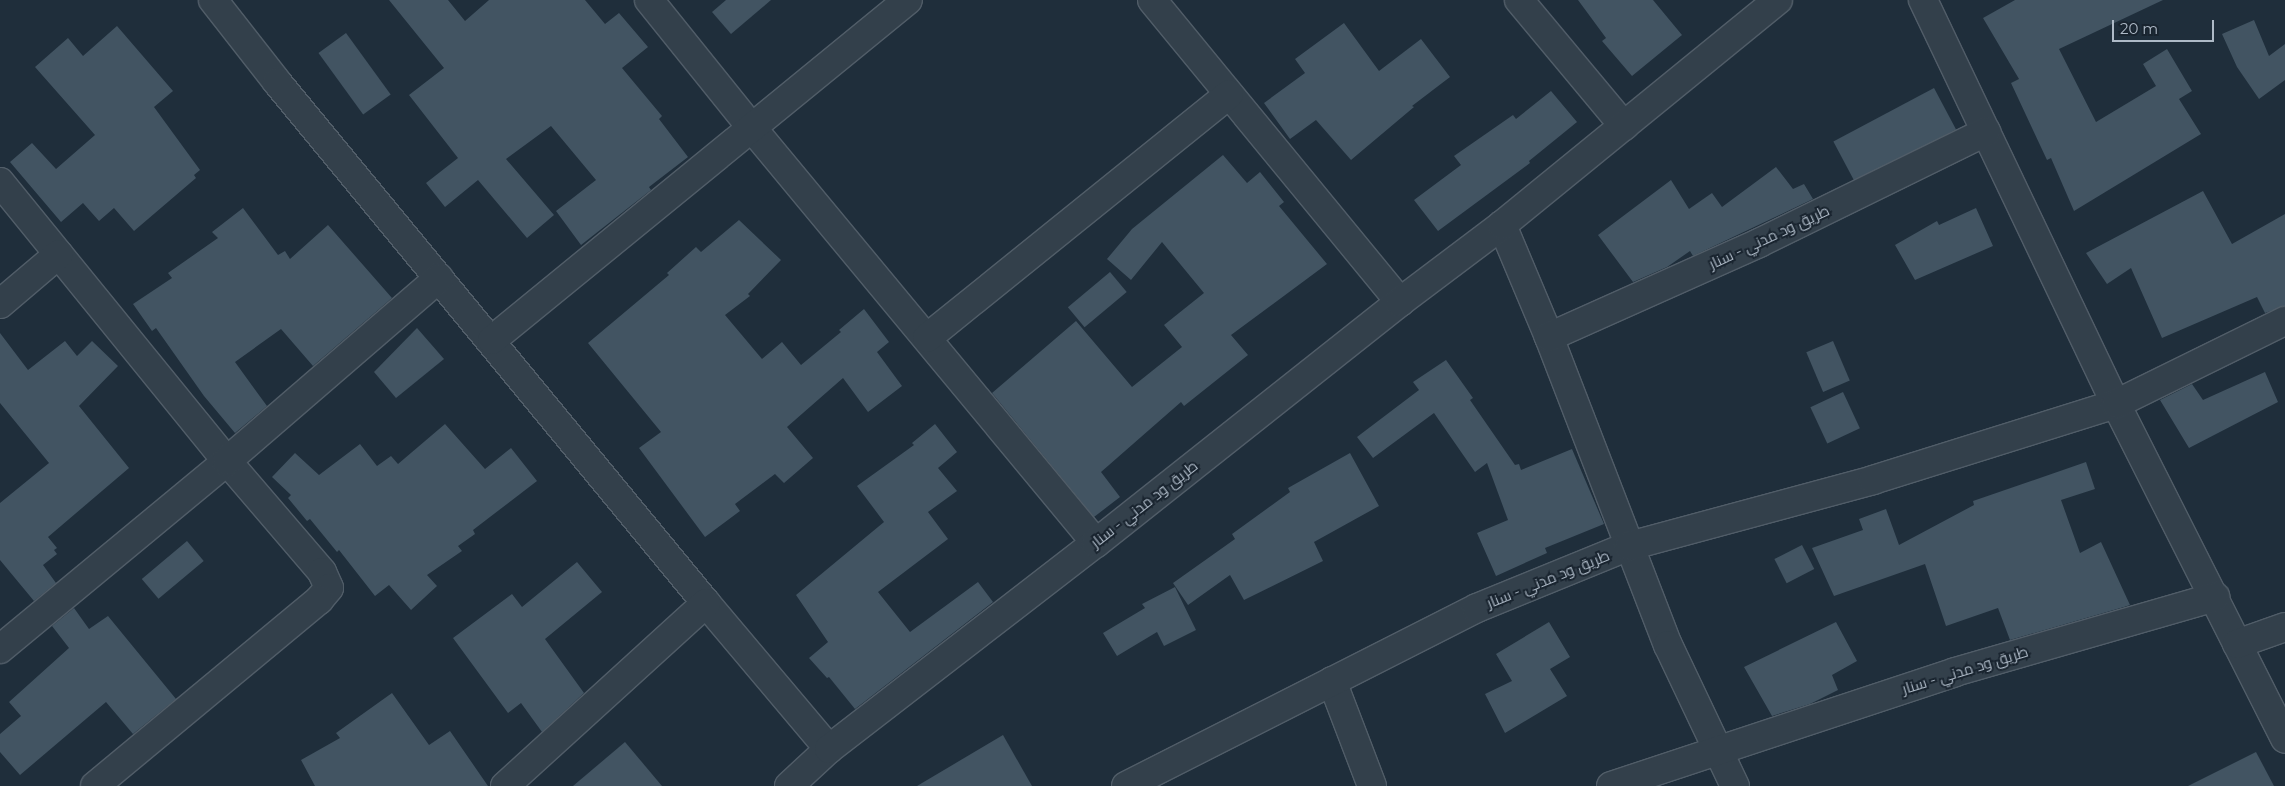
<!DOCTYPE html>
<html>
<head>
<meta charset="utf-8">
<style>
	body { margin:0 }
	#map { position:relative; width:2285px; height:786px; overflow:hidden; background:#1f2e3b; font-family:Montserrat,Cairo,sans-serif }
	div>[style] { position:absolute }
	.building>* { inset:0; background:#425462; transform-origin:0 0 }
	.roads { filter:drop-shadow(1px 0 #515d68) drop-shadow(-1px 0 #515d68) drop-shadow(0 1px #515d68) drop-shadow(0 -1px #515d68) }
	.minor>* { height:28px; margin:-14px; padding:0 14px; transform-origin:14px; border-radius:14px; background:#33404b }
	span { translate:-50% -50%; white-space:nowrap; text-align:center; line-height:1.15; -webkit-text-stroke:4px #19242f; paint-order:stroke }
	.street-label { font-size:15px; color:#aebac7 }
	.scale { position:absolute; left:2112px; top:20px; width:102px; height:22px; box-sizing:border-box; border:2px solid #aebac7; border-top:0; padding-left:6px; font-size:15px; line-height:18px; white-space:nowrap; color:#aebac7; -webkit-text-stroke:4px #19242f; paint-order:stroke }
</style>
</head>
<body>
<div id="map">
	<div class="building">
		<div style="clip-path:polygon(389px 0,448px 0,465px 21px,489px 0,585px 0,605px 24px,619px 13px,648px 47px,622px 68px,662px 116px,659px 119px,688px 157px,649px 187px,651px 190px,581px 245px,556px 211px,596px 180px,551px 126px,506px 159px,554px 215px,527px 238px,478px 180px,445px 207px,426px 183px,458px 158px,409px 95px,444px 68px)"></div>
		<div style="clip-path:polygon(726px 0,771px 0,731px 34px,712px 12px)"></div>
		<div style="clip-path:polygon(1578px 0,1653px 0,1682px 35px,1632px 76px,1602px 41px,1606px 38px)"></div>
		<div style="clip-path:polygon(2015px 0,2163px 0,2059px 49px,2096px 122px,2156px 86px,2143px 64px,2167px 49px,2192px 91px,2179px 99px,2201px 134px,2074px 211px,2051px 158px,2047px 160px,2011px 83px,2019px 79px,1983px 18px)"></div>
		<div style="clip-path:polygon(2254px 20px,2269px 56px,2285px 44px,2285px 80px,2259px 99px,2237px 67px,2222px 34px)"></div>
		<div style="clip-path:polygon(1344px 23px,1379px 71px,1421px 39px,1450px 77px,1412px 106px,1414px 107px,1351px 160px,1316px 120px,1290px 139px,1264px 103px,1305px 73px,1295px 59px)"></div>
		<div style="clip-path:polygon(117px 26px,173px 91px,154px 107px,200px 170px,194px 175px,196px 178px,134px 231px,114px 208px,99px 221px,83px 203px,61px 222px,10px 162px,32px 143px,56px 169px,95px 135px,35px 67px,68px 38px,83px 56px)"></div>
		<div style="left:346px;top:33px;width:76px;height:34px;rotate:54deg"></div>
		<div style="left:1934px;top:88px;width:47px;height:114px;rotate:62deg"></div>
		<div style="clip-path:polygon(1551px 91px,1577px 122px,1529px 161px,1530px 163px,1438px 231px,1414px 200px,1461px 165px,1454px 156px,1513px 115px,1516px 119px)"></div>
		<div style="clip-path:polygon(1223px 155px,1247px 183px,1260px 172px,1284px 202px,1279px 206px,1327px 264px,1231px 335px,1248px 355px,1184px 406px,1181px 402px,1101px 472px,1120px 497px,1094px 517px,992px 393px,1076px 321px,1132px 387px,1182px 347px,1164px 325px,1204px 293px,1162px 242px,1131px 280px,1107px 259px,1132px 229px)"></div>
		<div style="clip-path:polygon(1776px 167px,1793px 189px,1804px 184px,1813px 199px,1693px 256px,1690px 251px,1667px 267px,1633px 282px,1598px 235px,1671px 180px,1689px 209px,1712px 193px,1722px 207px)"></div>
		<div style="clip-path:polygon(2203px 191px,2232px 244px,2285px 214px,2285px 306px,2265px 313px,2257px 297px,2162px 338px,2131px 268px,2107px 284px,2086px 253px)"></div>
		<div style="clip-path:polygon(243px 208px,278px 255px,285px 251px,290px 259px,328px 225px,392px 298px,313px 366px,281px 329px,235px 362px,267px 406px,235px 433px,204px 396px,156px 328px,152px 331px,133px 304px,172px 278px,168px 273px,218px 238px,212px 232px)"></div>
		<div style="clip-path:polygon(1976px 208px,1993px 246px,1915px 280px,1895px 245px,1937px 221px,1939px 225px)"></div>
		<div style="clip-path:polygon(739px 220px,781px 260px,748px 294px,750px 296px,725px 315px,762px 359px,782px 342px,801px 365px,841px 332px,839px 330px,864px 309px,889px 342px,877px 352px,902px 386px,868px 412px,843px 378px,787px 427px,813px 458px,784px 483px,775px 474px,735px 504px,740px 511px,705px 537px,639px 448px,661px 432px,588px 343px,669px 275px,667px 273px,696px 247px,701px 252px)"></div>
		<div style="left:1110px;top:272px;width:26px;height:55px;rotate:50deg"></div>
		<div style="clip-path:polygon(417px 328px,444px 359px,396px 398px,374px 372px)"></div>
		<div style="clip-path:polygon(0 333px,28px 370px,65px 341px,77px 356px,92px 341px,118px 366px,79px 406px,129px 468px,48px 537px,57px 548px,54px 550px,57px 554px,43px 565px,56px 583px,34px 601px,0 560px,0 503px,49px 463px,0 403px)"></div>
		<div style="left:1833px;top:341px;width:43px;height:29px;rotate:67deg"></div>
		<div style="clip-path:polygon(1446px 360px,1473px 398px,1470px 400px,1515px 465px,1519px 464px,1521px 470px,1572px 449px,1604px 524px,1545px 548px,1547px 553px,1496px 576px,1477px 533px,1508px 520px,1487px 463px,1475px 472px,1434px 413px,1373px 458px,1357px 437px,1419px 390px,1413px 382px)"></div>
		<div style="clip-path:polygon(2265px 372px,2278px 402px,2189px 448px,2160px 400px,2192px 384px,2203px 400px)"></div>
		<div style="left:1843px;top:392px;width:40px;height:36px;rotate:65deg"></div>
		<div style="clip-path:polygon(445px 424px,485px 469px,511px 448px,537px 481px,473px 530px,475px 534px,458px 546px,462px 551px,427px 575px,437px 586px,411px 610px,389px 585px,375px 596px,339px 550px,337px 552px,310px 519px,307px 521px,288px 498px,291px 495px,272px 477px,295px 453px,319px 475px,360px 444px,377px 466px,391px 456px,398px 464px)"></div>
		<div style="clip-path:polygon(935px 424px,957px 452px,938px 468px,957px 491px,928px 512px,948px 539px,878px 592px,910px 632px,978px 582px,993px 602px,855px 709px,829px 677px,827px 678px,809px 658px,828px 642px,796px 595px,884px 522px,857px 486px,914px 445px,912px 443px)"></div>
		<div style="clip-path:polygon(1350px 453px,1379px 506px,1314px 542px,1323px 561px,1244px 600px,1230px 575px,1188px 605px,1173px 583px,1235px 539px,1232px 534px,1290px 492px,1288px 488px)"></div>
		<div style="clip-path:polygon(2086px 462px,2095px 489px,2061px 500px,2080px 553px,2101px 542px,2130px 605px,2124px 607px,2010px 640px,1998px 608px,1946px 626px,1925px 564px,1834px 596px,1812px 548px,1863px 530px,1859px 519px,1886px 509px,1899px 545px,1974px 505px,1973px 501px)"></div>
		<div style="left:187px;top:541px;width:26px;height:59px;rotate:50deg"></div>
		<div style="left:1802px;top:545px;width:27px;height:31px;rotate:63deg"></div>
		<div style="clip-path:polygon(577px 562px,602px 592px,545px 639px,584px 693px,542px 732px,521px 703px,508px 713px,453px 638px,512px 594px,522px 607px)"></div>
		<div style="clip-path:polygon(1175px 587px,1196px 630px,1164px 646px,1157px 632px,1117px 656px,1103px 633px,1145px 608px,1142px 604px)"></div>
		<div style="clip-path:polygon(74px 608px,89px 629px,108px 616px,176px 699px,133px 734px,106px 702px,20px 775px,0 752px,0 734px,21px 716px,9px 702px,69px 648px,52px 626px)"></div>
		<div style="clip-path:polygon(1549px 622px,1570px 657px,1550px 669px,1567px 696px,1505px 733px,1485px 694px,1512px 681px,1496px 654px)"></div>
		<div style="clip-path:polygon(1836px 622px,1857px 661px,1832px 675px,1838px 690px,1810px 704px,1772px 716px,1744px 667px)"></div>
		<div style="clip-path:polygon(392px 693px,429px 745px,450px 731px,488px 786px,315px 786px,301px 760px,340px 738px,336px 733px)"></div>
		<div style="clip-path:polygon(1003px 735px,1032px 786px,917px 786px)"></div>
		<div style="clip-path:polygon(625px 742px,662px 786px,573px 786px)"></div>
		<div style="clip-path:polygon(2256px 752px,2274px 786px,2188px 786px)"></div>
	</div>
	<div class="roads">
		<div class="minor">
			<div style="left:213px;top:0;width:104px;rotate:52deg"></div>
			<div style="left:277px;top:82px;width:675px;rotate:50.53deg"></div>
			<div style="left:706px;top:603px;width:191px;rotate:49.9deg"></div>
			<div style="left:649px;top:0;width:164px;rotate:51.2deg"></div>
			<div style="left:752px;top:128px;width:539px;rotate:50.34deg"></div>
			<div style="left:1152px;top:0;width:391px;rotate:50.6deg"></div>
			<div style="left:1519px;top:0;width:164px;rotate:50.2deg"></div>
			<div style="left:1923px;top:0;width:448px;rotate:64.5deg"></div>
			<div style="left:2116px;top:404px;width:375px;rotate:63.2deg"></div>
			<div style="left:0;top:182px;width:360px;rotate:50.9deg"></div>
			<div style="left:227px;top:461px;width:146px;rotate:49.4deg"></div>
			<div style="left:322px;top:572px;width:17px;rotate:66deg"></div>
			<div style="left:329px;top:588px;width:16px;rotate:130deg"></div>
			<div style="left:319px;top:600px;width:291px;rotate:140.3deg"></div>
			<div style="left:1502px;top:225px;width:121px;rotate:67.2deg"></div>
			<div style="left:1549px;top:337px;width:330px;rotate:68.9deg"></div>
			<div style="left:1668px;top:645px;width:156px;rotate:64.6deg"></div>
			<div style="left:0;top:304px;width:77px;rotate:-40.3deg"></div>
			<div style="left:1549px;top:337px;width:230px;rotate:-24.1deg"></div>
			<div style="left:1759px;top:243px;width:253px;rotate:-26.1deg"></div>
			<div style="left:927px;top:338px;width:388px;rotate:-38.9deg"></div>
			<div style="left:492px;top:340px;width:537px;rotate:-39.26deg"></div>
			<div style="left:2237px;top:644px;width:51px;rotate:-19.5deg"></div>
			<div style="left:0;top:649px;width:295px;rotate:-39.6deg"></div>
			<div style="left:227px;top:461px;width:280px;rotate:-40.8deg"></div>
			<div style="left:1332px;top:681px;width:112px;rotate:69.1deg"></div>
			<div style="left:505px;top:786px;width:272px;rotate:-42.3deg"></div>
			<div style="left:789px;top:786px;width:54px;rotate:-42.8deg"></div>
			<div style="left:829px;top:749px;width:337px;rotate:-37.7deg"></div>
			<div style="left:1096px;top:543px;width:388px;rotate:-38.4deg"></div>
			<div style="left:1400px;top:302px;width:128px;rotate:-37deg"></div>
			<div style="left:1502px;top:225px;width:356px;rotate:-39.2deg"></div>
			<div style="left:1126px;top:786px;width:394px;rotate:-26.9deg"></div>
			<div style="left:1477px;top:608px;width:164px;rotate:-22.2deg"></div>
			<div style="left:1629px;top:546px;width:253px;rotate:-15.1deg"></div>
			<div style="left:1873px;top:480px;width:255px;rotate:-17.4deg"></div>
			<div style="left:2116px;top:404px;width:188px;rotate:-26.2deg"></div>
			<div style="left:1611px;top:786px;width:362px;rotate:-18.3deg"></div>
			<div style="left:1955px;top:672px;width:271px;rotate:-16.1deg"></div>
		</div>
	</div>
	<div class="street-label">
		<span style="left:1769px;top:237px;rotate:-25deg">طريق ود مدني - سنار</span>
		<span style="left:1144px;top:504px;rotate:-38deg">طريق ود مدني - سنار</span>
		<span style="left:1548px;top:579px;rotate:-22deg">طريق ود مدني - سنار</span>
		<span style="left:1965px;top:670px;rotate:-17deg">طريق ود مدني - سنار</span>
	</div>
	<div class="scale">20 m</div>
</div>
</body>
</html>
